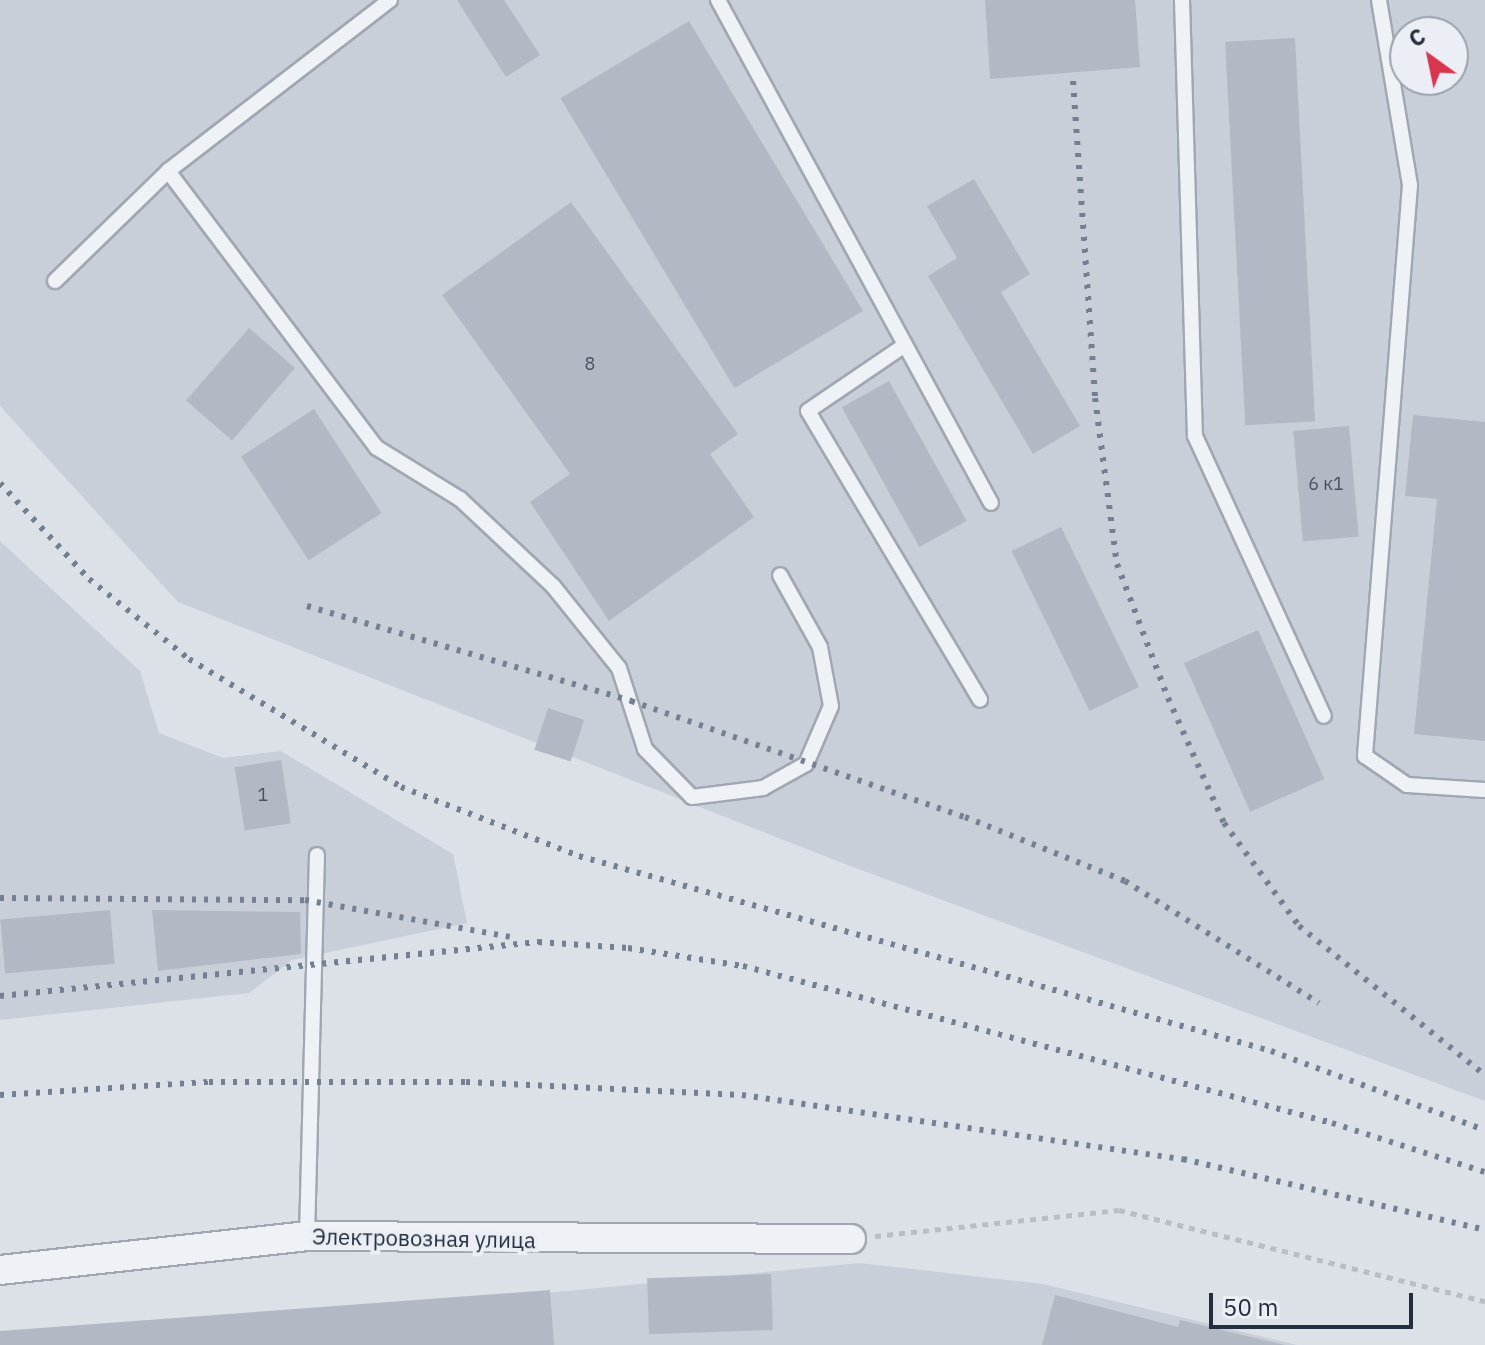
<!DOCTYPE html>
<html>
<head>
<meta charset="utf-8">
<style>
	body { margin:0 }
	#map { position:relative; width:1485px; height:1345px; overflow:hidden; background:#dce0e7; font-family:"IBM Plex Sans",sans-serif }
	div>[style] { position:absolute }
	.built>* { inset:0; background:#c9cfd9 }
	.building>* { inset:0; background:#b2b9c4; transform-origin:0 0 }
	.path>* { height:5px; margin-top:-2.5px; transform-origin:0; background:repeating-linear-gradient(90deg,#b9bec5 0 6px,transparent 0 12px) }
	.roads { filter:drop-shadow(2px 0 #a1a7b1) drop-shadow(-2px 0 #a1a7b1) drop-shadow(0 2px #a1a7b1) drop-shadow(0 -2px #a1a7b1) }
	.lane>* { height:14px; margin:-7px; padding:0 7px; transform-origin:7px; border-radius:7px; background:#eef1f5 }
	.street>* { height:28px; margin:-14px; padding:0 14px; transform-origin:14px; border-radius:14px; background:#eef1f5 }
	.rail>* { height:6px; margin-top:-3px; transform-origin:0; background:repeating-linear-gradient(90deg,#747f92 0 4px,transparent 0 12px) }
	span { translate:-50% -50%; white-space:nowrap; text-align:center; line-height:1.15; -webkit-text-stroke:8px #ebeff5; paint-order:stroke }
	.number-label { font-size:18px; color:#485160 }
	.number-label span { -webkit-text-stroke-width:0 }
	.street-label { font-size:22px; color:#242e3e }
	.north { position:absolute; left:1389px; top:16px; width:80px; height:80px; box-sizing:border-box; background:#ebeff5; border:2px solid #9ba2ac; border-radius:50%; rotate:327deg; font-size:22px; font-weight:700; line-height:32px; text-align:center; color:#242e3e }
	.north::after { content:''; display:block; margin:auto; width:28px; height:36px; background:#d8354f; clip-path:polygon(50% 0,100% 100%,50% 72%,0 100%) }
	.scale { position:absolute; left:1209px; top:1293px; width:204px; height:36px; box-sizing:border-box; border:4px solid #242e3e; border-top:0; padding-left:10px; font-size:24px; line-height:28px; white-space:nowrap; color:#242e3e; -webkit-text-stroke:6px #ebeff5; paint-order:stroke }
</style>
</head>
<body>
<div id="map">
	<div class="built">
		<div style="clip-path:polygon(evenodd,0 0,1485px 0,1485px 1101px,845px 864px,178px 602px,0 406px,0 0,1405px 32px,1453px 32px,1453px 80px,1405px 80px,1405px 32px)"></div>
		<div style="clip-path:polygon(0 541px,140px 671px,159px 733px,223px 758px,281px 751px,453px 854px,467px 923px,292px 960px,249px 993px,0 1020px)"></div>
		<div style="clip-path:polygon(860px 1263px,1043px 1284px,1297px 1345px,0 1345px)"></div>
	</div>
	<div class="building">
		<div style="clip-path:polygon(457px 0,504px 0,540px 55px,506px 77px)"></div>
		<div style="clip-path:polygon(985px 0,1135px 0,1140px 67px,990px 79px)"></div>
		<div style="left:689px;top:21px;width:338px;height:150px;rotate:59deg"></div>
		<div style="left:1295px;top:38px;width:384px;height:70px;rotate:87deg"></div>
		<div style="clip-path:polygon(974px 179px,1030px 274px,1001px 292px,1080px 426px,1033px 454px,928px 276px,957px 258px,927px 206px)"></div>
		<div style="clip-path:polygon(571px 202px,738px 434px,710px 454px,754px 517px,609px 621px,530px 502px,570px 474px,442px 295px)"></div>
		<div style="left:249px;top:328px;width:61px;height:96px;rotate:41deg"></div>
		<div style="left:889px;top:381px;width:160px;height:54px;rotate:61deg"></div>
		<div style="left:314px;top:409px;width:124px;height:87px;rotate:57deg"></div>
		<div style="clip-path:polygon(1413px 415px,1485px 422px,1485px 741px,1414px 734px,1437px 499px,1405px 496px)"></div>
		<div style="left:1349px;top:426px;width:111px;height:56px;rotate:85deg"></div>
		<div style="left:1061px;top:527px;width:178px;height:55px;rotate:64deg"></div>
		<div style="left:1258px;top:630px;width:163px;height:81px;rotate:66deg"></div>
		<div style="left:548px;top:708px;width:38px;height:44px;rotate:18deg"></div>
		<div style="left:281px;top:760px;width:64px;height:47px;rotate:81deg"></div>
		<div style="left:110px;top:910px;width:54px;height:110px;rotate:85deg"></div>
		<div style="clip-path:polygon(152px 910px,300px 912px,301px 954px,158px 971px)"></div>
		<div style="left:771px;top:1274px;width:56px;height:124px;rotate:88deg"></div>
		<div style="clip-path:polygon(550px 1290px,554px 1345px,0 1345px,0 1331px)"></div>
		<div style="clip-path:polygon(1055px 1295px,1178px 1327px,1180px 1320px,1285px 1345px,1042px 1345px)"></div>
	</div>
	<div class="path">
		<div style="left:875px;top:1236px;width:245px;rotate:-6.1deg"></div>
		<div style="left:1119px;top:1210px;width:377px;rotate:14deg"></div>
	</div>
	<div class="roads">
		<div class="lane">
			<div style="left:390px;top:0;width:280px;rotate:142.4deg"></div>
			<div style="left:168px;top:171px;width:347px;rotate:53deg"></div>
			<div style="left:377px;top:448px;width:97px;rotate:31.6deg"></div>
			<div style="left:460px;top:499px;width:127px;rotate:43.1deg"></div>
			<div style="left:553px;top:586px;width:105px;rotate:51.2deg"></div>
			<div style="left:619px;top:668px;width:85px;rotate:72.2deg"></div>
			<div style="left:645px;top:749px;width:67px;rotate:45.6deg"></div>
			<div style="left:692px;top:797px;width:72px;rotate:-7.2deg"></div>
			<div style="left:763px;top:788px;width:49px;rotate:-29.2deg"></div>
			<div style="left:806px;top:764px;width:63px;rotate:-66.7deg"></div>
			<div style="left:831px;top:706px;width:60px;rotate:-100.6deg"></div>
			<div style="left:820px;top:647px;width:82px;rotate:-119.1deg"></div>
			<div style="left:718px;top:0;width:572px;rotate:61.51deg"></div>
			<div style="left:1182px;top:0;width:436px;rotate:88.3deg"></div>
			<div style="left:1195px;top:436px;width:308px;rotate:65.3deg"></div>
			<div style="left:1379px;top:0;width:188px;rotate:80.5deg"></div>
			<div style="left:1410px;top:185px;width:573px;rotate:94.51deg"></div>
			<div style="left:1365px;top:756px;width:51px;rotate:34.6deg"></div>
			<div style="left:1407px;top:785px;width:78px;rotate:3.7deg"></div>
			<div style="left:55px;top:281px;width:158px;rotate:-44.2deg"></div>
			<div style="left:905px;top:345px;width:117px;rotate:145.8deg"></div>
			<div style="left:808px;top:411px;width:336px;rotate:59.2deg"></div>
			<div style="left:307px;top:1236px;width:381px;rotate:-88.5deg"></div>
		</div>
		<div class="street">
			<div style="left:0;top:1270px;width:309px;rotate:-6.3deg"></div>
			<div style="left:307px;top:1236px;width:544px;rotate:0.32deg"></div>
		</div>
	</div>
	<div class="rail">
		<div style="left:1073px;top:81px;width:318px;rotate:86deg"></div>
		<div style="left:1095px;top:398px;width:167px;rotate:82.5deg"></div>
		<div style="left:1117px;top:564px;width:143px;rotate:69.2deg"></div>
		<div style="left:1168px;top:698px;width:137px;rotate:65.9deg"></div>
		<div style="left:1224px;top:823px;width:127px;rotate:53.9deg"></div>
		<div style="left:1299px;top:926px;width:238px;rotate:38.7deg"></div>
		<div style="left:0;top:483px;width:131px;rotate:47.2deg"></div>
		<div style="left:89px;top:579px;width:128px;rotate:38.7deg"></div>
		<div style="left:189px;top:659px;width:248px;rotate:31.1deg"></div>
		<div style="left:401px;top:787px;width:191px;rotate:21.2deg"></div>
		<div style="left:579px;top:856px;width:719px;rotate:15.74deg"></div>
		<div style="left:1271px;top:1051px;width:228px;rotate:20.3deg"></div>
		<div style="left:307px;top:606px;width:338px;rotate:16.3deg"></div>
		<div style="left:631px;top:701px;width:354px;rotate:19.2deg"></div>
		<div style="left:965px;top:817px;width:172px;rotate:21.8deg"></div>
		<div style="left:1125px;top:881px;width:229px;rotate:32.2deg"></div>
		<div style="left:0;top:898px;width:305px;rotate:0.4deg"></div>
		<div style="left:305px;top:900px;width:214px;rotate:10.2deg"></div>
		<div style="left:0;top:996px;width:541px;rotate:-5.73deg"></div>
		<div style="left:538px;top:942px;width:90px;rotate:3.8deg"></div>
		<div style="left:628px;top:948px;width:116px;rotate:8.9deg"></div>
		<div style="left:743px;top:966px;width:610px;rotate:14.93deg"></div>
		<div style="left:1332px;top:1123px;width:161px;rotate:17.8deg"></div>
		<div style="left:0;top:1095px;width:209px;rotate:-3.6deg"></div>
		<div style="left:209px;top:1082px;width:257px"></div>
		<div style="left:466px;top:1082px;width:276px;rotate:2.7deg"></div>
		<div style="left:742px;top:1095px;width:446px;rotate:8.3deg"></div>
		<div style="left:1183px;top:1159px;width:310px;rotate:13.2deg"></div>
	</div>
	<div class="number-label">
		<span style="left:590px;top:364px">8</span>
		<span style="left:1326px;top:484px">6 к1</span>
		<span style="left:263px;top:795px">1</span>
	</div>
	<div class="street-label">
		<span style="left:424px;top:1238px;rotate:1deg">Электровозная улица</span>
	</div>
	<div class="north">С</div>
	<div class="scale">50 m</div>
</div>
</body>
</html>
